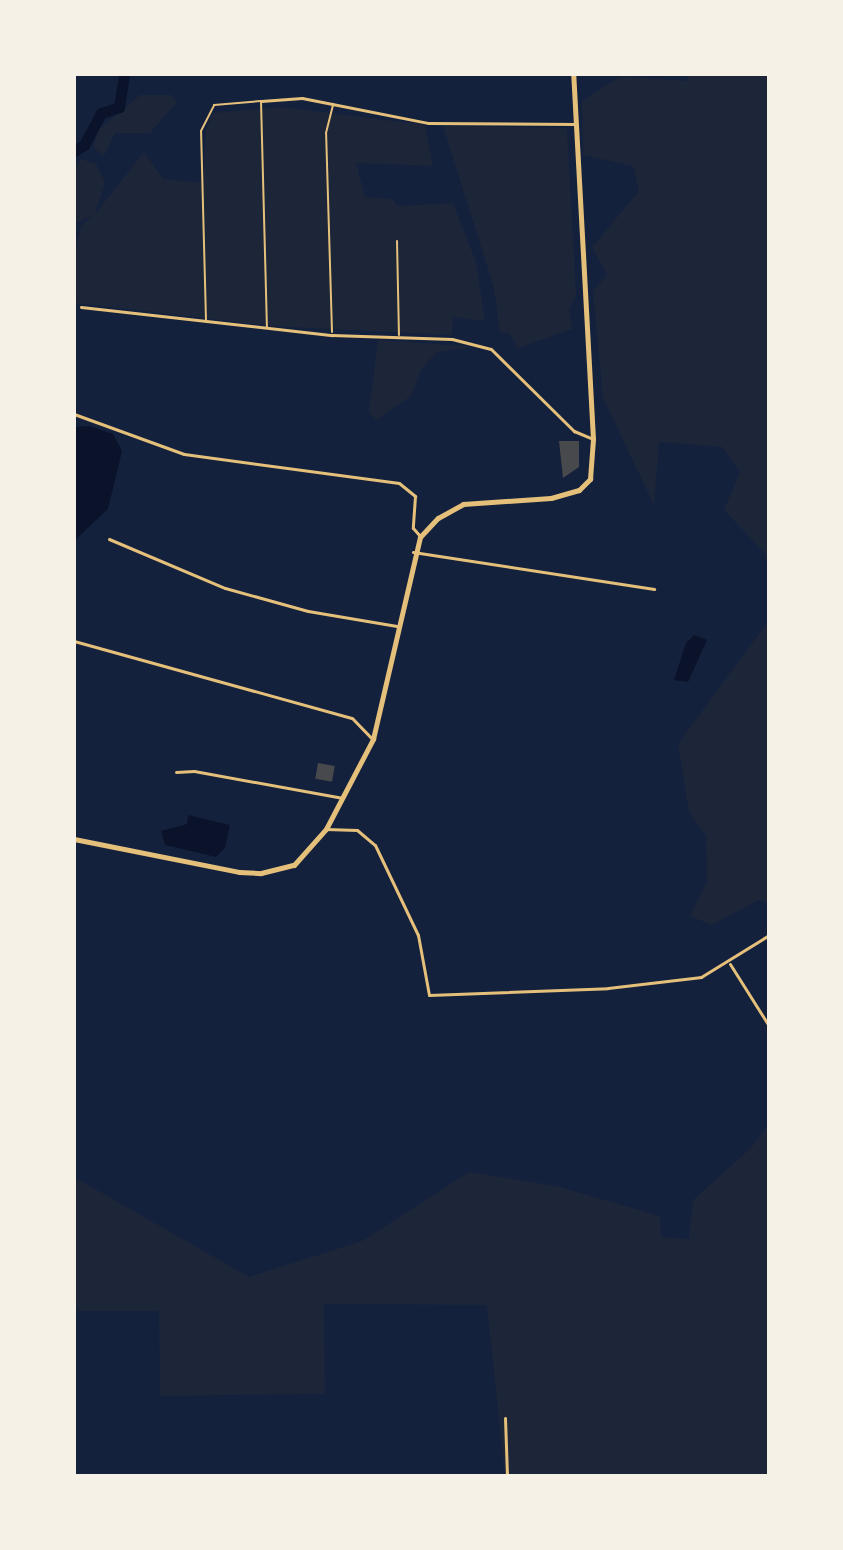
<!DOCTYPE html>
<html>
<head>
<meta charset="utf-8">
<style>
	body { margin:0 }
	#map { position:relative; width:843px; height:1550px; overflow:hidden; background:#14213d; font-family:"Work Sans",sans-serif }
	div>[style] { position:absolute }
	.green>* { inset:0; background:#1d2539 }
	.water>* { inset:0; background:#0b132b }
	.river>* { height:11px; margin:-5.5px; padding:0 5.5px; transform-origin:5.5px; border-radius:5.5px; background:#0b132b }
	.building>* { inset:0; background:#48494c; transform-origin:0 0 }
	.service>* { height:2px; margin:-1px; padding:0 1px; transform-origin:1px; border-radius:1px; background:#e5c07b }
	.minor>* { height:3px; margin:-1.5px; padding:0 1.5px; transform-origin:1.5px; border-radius:1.5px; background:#e5c07b }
	.secondary>* { height:5px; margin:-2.5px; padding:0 2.5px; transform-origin:2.5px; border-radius:2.5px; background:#e5c07b }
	span { translate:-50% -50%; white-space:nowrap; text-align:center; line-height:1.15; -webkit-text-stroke:7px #f6f1e7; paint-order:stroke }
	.frame { position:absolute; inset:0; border:76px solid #f6f1e7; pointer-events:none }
</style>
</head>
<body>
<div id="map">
	<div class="green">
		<div style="clip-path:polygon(689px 74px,769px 74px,769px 585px,766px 555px,724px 510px,740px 472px,722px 447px,659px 442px,654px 505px,603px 398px,593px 291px,607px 275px,592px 247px,639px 191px,633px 166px,583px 155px,582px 101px,620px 76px,686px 81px)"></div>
		<div style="clip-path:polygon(140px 95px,172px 95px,177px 102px,150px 133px,115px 133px,104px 156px,93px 147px,99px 129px)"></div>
		<div style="clip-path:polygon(282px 107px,425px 125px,433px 166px,356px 163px,365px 197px,393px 199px,397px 206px,453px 203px,476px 262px,485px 321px,453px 317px,452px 335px,271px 326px,77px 303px,74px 313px,74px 253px,81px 226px,93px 215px,74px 224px,74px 168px,81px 159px,96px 164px,105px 182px,95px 214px,144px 152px,163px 179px,203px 183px,206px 129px,213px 113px)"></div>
		<div style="clip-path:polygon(443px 126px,567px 128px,576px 295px,569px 309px,572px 329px,518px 348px,509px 333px,500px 332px,494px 288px)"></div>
		<div style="clip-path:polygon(378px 340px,466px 346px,469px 348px,437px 352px,422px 368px,411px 396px,376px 420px,369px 412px)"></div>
		<div style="clip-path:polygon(769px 620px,769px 902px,758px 900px,712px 925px,690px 916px,707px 881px,706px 836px,689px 812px,678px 744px)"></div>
		<div style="clip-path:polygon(769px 1124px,769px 1476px,505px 1476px,487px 1305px,324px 1304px,325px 1394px,160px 1396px,159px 1311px,74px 1311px,74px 1177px,249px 1277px,362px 1241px,469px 1172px,556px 1186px,660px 1216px,661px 1237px,689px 1239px,693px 1200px,751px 1148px)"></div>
	</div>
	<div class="water">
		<div style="clip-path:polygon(89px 426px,113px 434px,122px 451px,108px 509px,74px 541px,74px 427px)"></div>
		<div style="clip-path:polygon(694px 635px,707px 640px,688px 682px,674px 680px,686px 643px)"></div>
		<div style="clip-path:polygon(188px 815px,230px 825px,225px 848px,216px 857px,165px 845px,161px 831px,187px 824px)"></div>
	</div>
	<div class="river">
		<div style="left:74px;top:151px;width:12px;rotate:-31deg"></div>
		<div style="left:84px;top:145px;width:36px;rotate:-62deg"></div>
		<div style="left:101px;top:113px;width:19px;rotate:-18deg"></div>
		<div style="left:119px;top:107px;width:33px;rotate:-81deg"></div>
	</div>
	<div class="building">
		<div style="clip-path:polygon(559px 441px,579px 441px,579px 467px,563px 478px)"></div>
		<div style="left:318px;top:763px;width:17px;height:16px;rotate:10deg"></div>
	</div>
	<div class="service">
		<div style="left:397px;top:241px;width:94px;rotate:88.8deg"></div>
		<div style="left:206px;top:320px;width:189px;rotate:-91.5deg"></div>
		<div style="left:201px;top:131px;width:29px;rotate:-63deg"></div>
		<div style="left:214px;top:105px;width:47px;rotate:-4.9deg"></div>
		<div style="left:261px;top:101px;width:226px;rotate:88.5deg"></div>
		<div style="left:332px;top:332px;width:199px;rotate:-91.7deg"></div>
		<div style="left:326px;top:133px;width:30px;rotate:-76deg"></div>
	</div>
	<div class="minor">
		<div style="left:261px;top:101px;width:41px;rotate:-4.2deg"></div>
		<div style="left:302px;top:98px;width:128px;rotate:11.2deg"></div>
		<div style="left:428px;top:123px;width:148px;rotate:0.4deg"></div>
		<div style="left:81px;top:307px;width:253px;rotate:6.4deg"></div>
		<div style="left:332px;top:335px;width:120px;rotate:1.9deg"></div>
		<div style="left:452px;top:339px;width:40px;rotate:14.4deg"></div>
		<div style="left:491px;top:349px;width:117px;rotate:44.7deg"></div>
		<div style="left:574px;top:431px;width:21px;rotate:23deg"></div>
		<div style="left:74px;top:414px;width:117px;rotate:20deg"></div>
		<div style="left:184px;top:454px;width:217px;rotate:7.7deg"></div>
		<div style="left:399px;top:483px;width:21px;rotate:39deg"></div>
		<div style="left:415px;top:496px;width:32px;rotate:94deg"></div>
		<div style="left:413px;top:528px;width:9px;rotate:49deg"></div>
		<div style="left:109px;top:539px;width:126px;rotate:22.9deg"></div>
		<div style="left:225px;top:588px;width:86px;rotate:15.5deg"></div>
		<div style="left:308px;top:611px;width:90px;rotate:9.6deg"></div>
		<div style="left:413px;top:552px;width:244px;rotate:8.7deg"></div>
		<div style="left:74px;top:641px;width:288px;rotate:15.5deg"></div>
		<div style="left:352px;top:718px;width:28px;rotate:46deg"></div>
		<div style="left:176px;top:772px;width:18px;rotate:-3deg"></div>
		<div style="left:194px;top:771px;width:150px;rotate:10.3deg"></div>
		<div style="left:326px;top:829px;width:31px;rotate:2deg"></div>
		<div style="left:357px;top:830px;width:23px;rotate:40deg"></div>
		<div style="left:375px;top:845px;width:100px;rotate:64.5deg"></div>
		<div style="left:418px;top:935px;width:61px;rotate:79.6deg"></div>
		<div style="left:429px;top:995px;width:179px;rotate:-2.2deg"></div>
		<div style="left:608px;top:988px;width:94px;rotate:-6.7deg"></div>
		<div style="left:701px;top:977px;width:80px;rotate:-31.7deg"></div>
		<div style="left:730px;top:964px;width:73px;rotate:57.8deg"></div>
		<div style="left:505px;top:1418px;width:58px;rotate:88deg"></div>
	</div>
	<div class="secondary">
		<div style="left:74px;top:839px;width:168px;rotate:11.3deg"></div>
		<div style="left:239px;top:872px;width:22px;rotate:3deg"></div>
		<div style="left:261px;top:873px;width:34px;rotate:-14deg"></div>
		<div style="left:294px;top:865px;width:48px;rotate:-48.4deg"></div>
		<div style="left:326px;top:829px;width:102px;rotate:-62.4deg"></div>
		<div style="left:373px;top:739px;width:207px;rotate:-76.9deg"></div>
		<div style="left:420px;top:537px;width:26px;rotate:-47deg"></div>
		<div style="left:438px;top:518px;width:29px;rotate:-29deg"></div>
		<div style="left:463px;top:504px;width:88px;rotate:-3.9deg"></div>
		<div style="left:551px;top:498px;width:29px;rotate:-16deg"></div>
		<div style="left:579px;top:490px;width:16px;rotate:-45deg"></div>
		<div style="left:590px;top:479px;width:40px;rotate:-85.7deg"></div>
		<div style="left:593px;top:439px;width:366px;rotate:-93.1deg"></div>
	</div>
	<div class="frame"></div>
</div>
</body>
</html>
